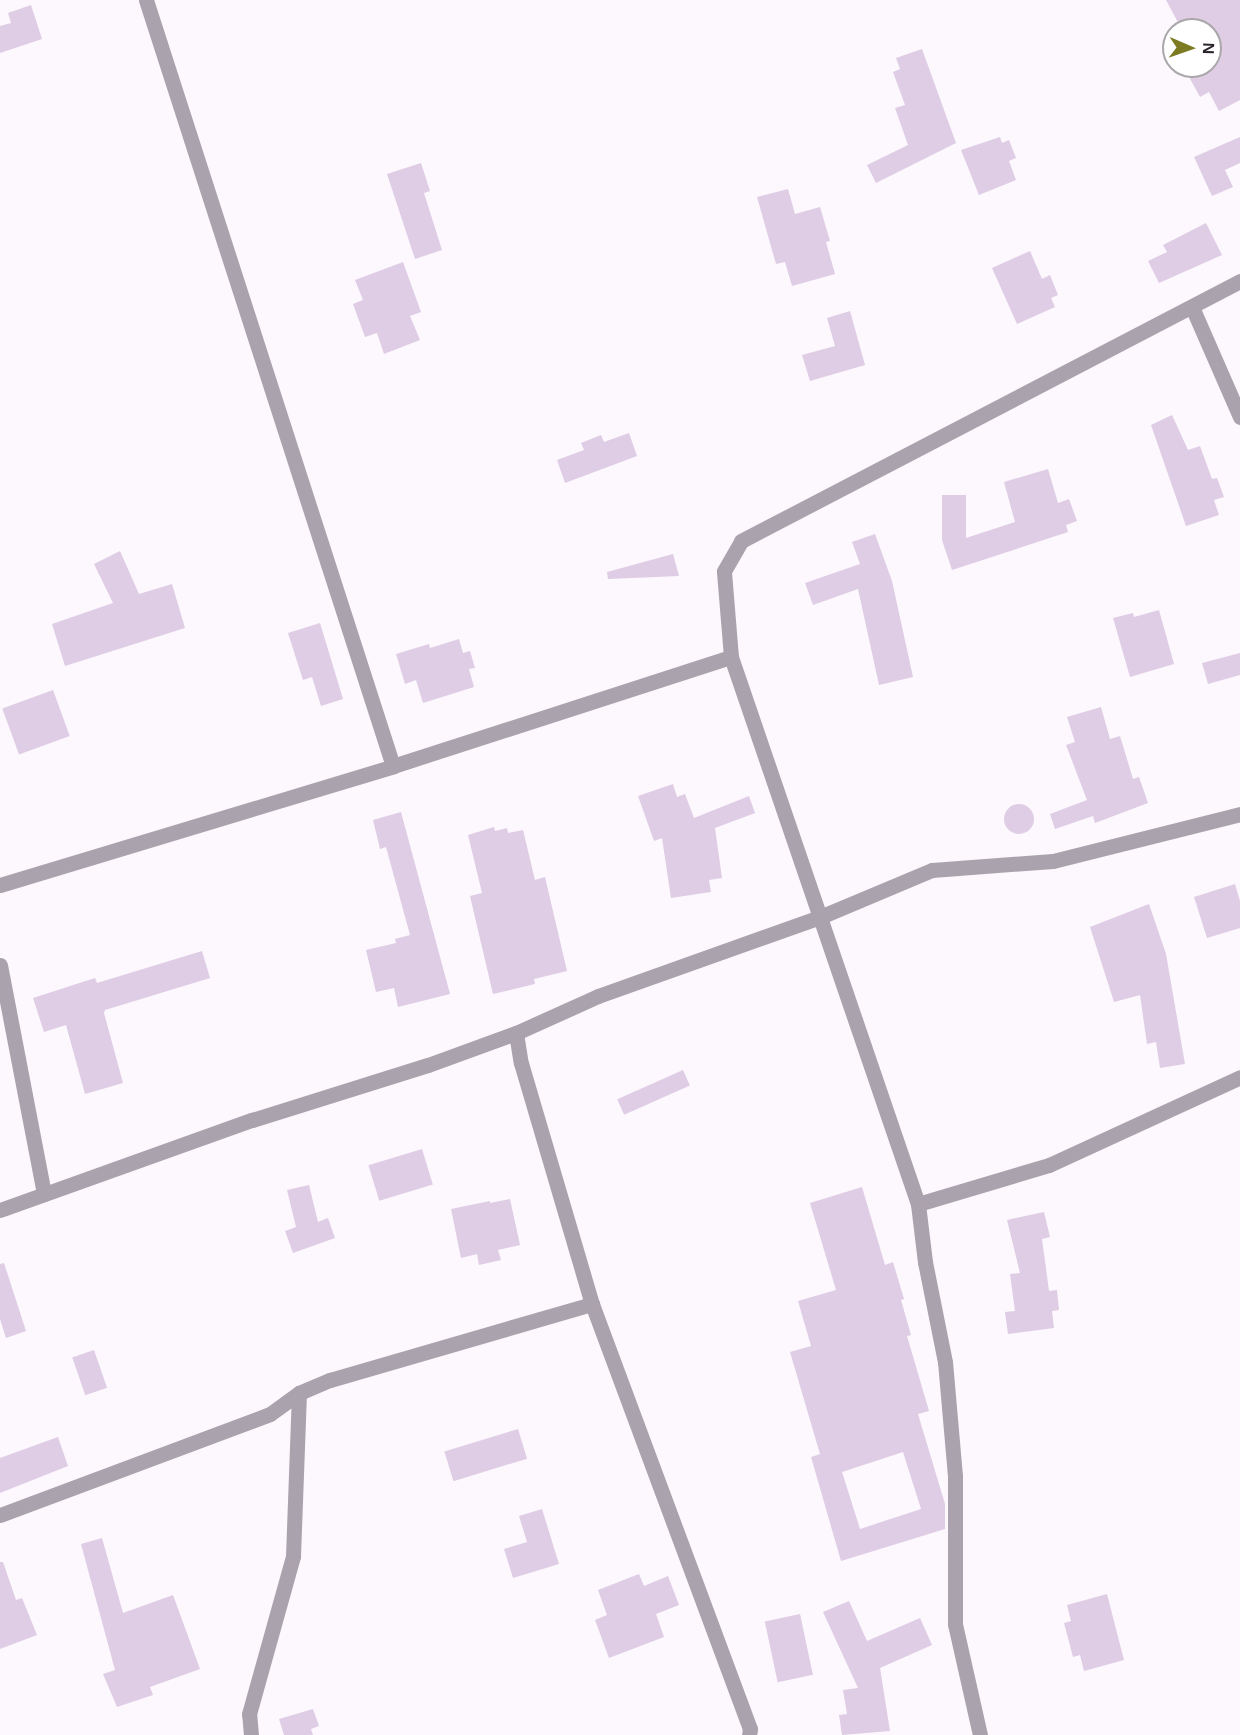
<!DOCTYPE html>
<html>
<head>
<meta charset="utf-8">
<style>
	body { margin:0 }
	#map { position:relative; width:1240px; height:1735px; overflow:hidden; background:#fcf8fd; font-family:Helvetica,sans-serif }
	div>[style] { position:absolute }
	.building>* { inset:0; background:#dfcce5; transform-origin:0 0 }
	.round { border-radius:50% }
	.minor>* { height:15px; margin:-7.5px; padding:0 7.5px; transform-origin:7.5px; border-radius:7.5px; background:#aaa2ad }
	span { translate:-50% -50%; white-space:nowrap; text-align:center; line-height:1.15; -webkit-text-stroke:6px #fff; paint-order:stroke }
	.north { position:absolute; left:1162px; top:18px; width:60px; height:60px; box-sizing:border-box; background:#fff; border:2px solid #aaa7ab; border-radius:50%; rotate:92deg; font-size:16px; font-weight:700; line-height:24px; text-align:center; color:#2b242d }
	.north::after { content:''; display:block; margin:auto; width:21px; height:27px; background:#7d7b22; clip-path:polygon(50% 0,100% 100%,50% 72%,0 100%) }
</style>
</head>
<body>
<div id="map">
	<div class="building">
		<div style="clip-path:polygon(1166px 0,1240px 0,1240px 100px,1219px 111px,1209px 92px,1200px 97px,1183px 66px,1210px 66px,1210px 30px,1182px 30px)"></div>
		<div style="clip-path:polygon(31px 5px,42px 39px,0 53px,0 26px,11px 23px,8px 13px)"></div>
		<div style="clip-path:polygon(922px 49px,956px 143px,876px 183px,867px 165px,908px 145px,895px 108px,905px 105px,893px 72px,900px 69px,896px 58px)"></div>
		<div style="clip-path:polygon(1000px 137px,1002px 143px,1009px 140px,1016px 158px,1009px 161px,1016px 180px,979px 195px,961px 150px)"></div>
		<div style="clip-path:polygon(1240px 137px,1240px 163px,1225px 170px,1233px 187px,1212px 196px,1194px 157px)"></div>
		<div style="clip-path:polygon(421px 163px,430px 191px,424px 193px,442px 250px,415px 259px,387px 174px)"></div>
		<div style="clip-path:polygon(788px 189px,795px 214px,820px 207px,830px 241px,826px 242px,835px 274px,792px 286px,785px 262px,776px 264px,757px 197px)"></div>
		<div style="clip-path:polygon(1206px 223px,1222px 255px,1159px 283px,1148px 261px,1167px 252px,1163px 245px)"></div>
		<div style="clip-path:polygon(1030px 251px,1042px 279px,1050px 275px,1058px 295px,1051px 298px,1055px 307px,1017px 324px,992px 268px)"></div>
		<div style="clip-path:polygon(403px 262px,421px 312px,410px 316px,420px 340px,384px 354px,377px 333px,365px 337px,353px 304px,363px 300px,355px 280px)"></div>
		<div style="clip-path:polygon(850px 311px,865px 365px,810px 381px,802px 355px,835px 346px,827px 318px)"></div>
		<div style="clip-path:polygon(1172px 415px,1188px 450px,1200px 446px,1212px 479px,1217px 478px,1224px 497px,1214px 500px,1219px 515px,1186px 526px,1151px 425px)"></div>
		<div style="clip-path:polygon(629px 433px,637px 456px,565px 483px,557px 460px,584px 450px,581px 443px,601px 435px,604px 442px)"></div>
		<div style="clip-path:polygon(1048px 469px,1058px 503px,1069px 499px,1077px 521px,1066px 525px,1068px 532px,952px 570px,942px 540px,942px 495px,966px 495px,966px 538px,1015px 522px,1004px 482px)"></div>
		<div style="clip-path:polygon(875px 534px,892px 581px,913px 677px,879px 685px,858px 589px,813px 605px,805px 583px,860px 564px,852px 542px)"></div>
		<div style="clip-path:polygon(120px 551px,139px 594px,172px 584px,185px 628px,65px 666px,52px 624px,113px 603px,94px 564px)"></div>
		<div style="clip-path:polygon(673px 554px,679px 576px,608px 579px,607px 572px)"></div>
		<div style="clip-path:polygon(1159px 610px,1174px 664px,1130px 677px,1113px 618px,1133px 613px,1134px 617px)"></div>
		<div style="clip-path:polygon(320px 623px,343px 699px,321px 706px,312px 677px,303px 680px,288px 633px)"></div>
		<div style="clip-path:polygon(459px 639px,463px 653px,470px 651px,475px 668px,469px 669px,474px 687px,423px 703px,416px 680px,405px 684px,396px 654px,429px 644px,430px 648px)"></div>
		<div style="clip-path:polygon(1240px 653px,1240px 675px,1208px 684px,1202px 663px)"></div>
		<div style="left:53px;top:690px;width:49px;height:54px;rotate:70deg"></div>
		<div style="clip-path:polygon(1101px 707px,1110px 739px,1120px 736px,1133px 779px,1139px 777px,1148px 803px,1095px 823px,1093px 816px,1055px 829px,1050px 814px,1087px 800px,1066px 745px,1075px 742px,1067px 717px)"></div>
		<div style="clip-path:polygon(673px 784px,677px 797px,685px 794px,694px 818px,749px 796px,755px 813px,715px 828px,722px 878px,709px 880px,711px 892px,671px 898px,662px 838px,654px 841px,638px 796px)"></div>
		<div class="round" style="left:1004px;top:804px;width:30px;height:30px"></div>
		<div style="clip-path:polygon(401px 812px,450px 994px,398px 1007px,394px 988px,376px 992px,366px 950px,396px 943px,395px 939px,410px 935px,386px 847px,380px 849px,373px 820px)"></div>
		<div style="clip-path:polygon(494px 827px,495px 831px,507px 828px,508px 833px,523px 830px,535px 880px,545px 877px,567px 971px,534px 979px,535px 984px,493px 994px,470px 896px,482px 893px,468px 835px)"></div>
		<div style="clip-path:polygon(1235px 884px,1240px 901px,1240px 928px,1207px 938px,1194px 897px)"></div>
		<div style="clip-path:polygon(1149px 904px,1166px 954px,1185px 1064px,1160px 1068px,1156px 1042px,1147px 1044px,1140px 995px,1114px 1002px,1090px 927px)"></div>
		<div style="clip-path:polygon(202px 951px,210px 978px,105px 1010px,104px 1013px,123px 1083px,85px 1094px,66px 1025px,44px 1032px,33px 998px,95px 978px,97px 983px)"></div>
		<div style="left:683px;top:1070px;width:17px;height:72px;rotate:66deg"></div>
		<div style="left:422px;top:1149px;width:37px;height:56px;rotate:73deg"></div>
		<div style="clip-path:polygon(309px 1185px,318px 1222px,328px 1218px,335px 1238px,293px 1253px,285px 1231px,296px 1227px,287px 1190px)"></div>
		<div style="clip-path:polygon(evenodd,862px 1187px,885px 1265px,893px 1262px,904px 1299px,901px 1300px,911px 1335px,907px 1336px,929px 1411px,918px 1414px,945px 1504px,945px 1529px,841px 1561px,811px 1457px,820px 1454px,790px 1352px,811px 1346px,798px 1301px,836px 1290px,810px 1203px,862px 1187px,903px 1452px,921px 1509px,860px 1529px,842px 1472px,903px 1452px)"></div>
		<div style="clip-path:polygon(510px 1199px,520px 1245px,498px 1250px,501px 1260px,479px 1265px,477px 1254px,461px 1258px,451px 1209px,490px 1201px,490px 1203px)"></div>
		<div style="clip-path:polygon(1044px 1212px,1050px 1237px,1042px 1239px,1049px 1291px,1057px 1290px,1059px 1310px,1052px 1311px,1054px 1328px,1008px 1334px,1005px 1312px,1015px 1311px,1010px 1274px,1020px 1273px,1007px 1220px)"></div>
		<div style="clip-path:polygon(4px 1263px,26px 1331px,6px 1338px,0 1319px,0 1264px)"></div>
		<div style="left:94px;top:1350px;width:40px;height:23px;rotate:71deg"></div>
		<div style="left:518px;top:1429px;width:31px;height:77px;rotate:73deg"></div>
		<div style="clip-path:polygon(58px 1437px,68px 1466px,0 1493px,0 1458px)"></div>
		<div style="clip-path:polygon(542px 1509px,559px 1564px,513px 1578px,504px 1549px,527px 1542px,519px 1516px)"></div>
		<div style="clip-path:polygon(102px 1538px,123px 1613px,173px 1595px,200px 1669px,150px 1687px,153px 1695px,117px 1707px,103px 1674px,115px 1670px,81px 1544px)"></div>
		<div style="clip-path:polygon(0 1562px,3px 1562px,16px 1600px,22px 1598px,37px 1635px,0 1649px)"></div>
		<div style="clip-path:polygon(639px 1574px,644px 1586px,668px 1576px,679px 1605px,656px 1614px,664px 1637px,609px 1658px,595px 1620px,607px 1615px,598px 1590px)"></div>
		<div style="clip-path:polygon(1107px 1594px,1124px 1660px,1084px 1671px,1080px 1655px,1073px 1657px,1064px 1623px,1071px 1621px,1067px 1605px)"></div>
		<div style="clip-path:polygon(849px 1601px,867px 1641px,920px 1618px,932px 1645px,880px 1668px,890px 1731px,842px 1735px,839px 1715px,847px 1714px,843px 1690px,858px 1688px,823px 1612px)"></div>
		<div style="left:800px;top:1614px;width:62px;height:36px;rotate:78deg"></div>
		<div style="clip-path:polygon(313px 1709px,319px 1726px,311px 1729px,313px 1735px,284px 1735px,279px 1719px)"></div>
	</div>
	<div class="minor">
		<div style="left:146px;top:0;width:805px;rotate:72.13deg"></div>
		<div style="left:1192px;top:307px;width:120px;rotate:66.4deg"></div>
		<div style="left:0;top:885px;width:411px;rotate:-16.8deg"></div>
		<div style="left:393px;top:766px;width:355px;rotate:-17.9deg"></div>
		<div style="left:0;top:965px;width:233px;rotate:79.1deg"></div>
		<div style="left:516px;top:1033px;width:30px;rotate:81deg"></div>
		<div style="left:521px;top:1063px;width:251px;rotate:73.6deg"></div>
		<div style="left:592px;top:1304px;width:453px;rotate:69.6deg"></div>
		<div style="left:750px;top:1729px;width:6px;rotate:99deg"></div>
		<div style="left:918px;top:1204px;width:137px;rotate:-16.6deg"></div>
		<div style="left:1049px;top:1165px;width:210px;rotate:-24.7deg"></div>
		<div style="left:0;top:1210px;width:268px;rotate:-19.7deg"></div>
		<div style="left:252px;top:1120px;width:184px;rotate:-17.4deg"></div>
		<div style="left:428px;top:1065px;width:94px;rotate:-20deg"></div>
		<div style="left:516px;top:1033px;width:90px;rotate:-24.3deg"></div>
		<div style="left:598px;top:996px;width:236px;rotate:-19.6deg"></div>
		<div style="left:820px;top:917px;width:121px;rotate:-22.8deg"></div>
		<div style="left:932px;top:870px;width:121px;rotate:-4.3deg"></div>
		<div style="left:1053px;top:861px;width:193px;rotate:-14.1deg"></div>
		<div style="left:0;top:1515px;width:288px;rotate:-20.5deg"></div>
		<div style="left:270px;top:1414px;width:36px;rotate:-36deg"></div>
		<div style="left:299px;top:1393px;width:34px;rotate:-23deg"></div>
		<div style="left:330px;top:1380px;width:273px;rotate:-16.2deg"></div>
		<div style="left:251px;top:1735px;width:21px;rotate:-95deg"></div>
		<div style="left:249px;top:1714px;width:164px;rotate:-74.4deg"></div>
		<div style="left:293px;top:1556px;width:163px;rotate:-87.9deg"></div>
		<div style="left:980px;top:1735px;width:114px;rotate:-102.7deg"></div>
		<div style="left:955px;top:1624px;width:148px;rotate:-90deg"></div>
		<div style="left:955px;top:1476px;width:114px;rotate:-95deg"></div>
		<div style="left:945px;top:1362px;width:102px;rotate:-101.3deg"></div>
		<div style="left:925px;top:1262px;width:58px;rotate:-96.9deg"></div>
		<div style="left:918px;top:1204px;width:578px;rotate:-108.87deg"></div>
		<div style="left:731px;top:657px;width:86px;rotate:-94.7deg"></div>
		<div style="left:724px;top:571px;width:34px;rotate:-60deg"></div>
		<div style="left:741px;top:541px;width:563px;rotate:-27.52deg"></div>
	</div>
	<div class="north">N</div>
</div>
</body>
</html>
